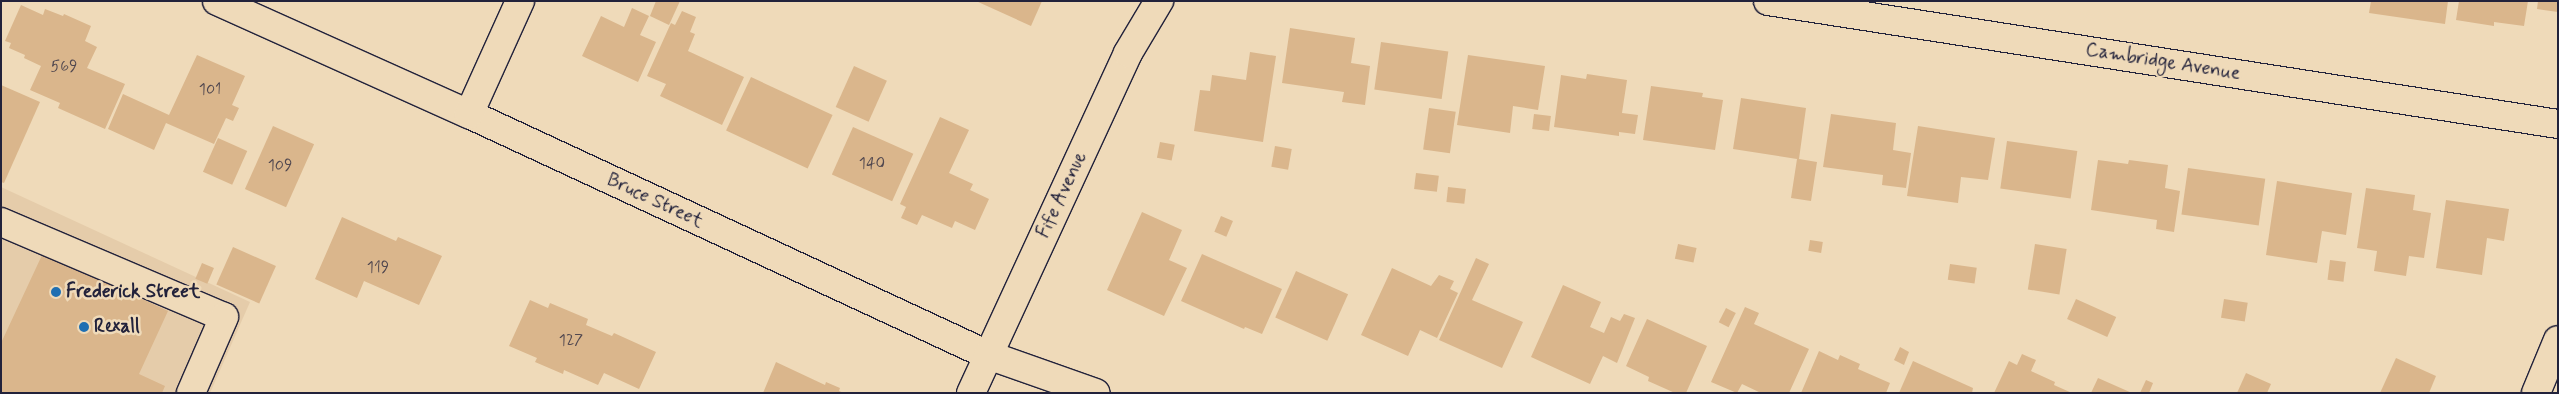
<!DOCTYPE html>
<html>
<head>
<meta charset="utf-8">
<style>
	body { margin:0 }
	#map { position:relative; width:2559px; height:394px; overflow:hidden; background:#efdab9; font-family:Mynerve,sans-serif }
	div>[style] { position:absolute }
	.built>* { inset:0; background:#e5ccaa }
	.building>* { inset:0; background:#dab68c; transform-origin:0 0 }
	.roads { filter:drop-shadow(1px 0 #22223b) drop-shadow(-1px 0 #22223b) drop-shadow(0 1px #22223b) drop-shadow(0 -1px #22223b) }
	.minor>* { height:28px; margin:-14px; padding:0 14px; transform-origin:14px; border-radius:14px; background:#efdab9 }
	.dots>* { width:14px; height:14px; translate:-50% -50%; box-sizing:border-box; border:2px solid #efdab9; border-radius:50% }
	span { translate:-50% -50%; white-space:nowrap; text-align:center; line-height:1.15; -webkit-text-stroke:5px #efdab9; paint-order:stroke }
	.number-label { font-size:16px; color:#50474f }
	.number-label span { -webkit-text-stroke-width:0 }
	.street-label { font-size:19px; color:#22223b }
	.poi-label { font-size:19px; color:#22223b; font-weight:700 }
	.left { translate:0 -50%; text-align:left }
	.frame { position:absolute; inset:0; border:2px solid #22223b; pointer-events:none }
</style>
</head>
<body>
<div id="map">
	<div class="built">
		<div style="clip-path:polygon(1px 187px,250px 302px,210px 393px,1px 393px)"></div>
	</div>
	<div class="building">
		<div style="clip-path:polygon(656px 1px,680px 1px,669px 25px,650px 16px)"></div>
		<div style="clip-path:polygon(976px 1px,1042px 1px,1031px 26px)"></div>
		<div style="clip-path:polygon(2371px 1px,2448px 1px,2445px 24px,2369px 13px)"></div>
		<div style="clip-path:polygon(2459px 1px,2528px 1px,2524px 26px,2494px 22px,2494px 26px,2456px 20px)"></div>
		<div style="clip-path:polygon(2538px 1px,2558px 1px,2558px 12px,2537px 9px)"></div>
		<div style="clip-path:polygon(21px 5px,43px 15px,45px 9px,63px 16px,64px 14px,91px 26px,85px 41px,97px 47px,87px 68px,125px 84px,105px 129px,58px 108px,60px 103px,30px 90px,41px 66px,24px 58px,25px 55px,9px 48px,11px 43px,5px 41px)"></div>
		<div style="clip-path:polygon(632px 8px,649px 16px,640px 35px,656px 42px,638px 82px,582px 56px,601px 16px,624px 27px)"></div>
		<div style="clip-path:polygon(682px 11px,696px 17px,690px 32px,695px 34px,688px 51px,744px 77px,722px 125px,660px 96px,666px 84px,647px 76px,671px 23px,675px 25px)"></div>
		<div style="clip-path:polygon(1290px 28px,1355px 38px,1351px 63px,1370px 66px,1365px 105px,1342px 102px,1344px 92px,1282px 83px)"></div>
		<div style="left:1381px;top:42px;width:68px;height:48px;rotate:8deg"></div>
		<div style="clip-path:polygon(1250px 52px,1276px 56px,1263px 142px,1194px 131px,1200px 90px,1210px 91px,1212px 75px,1246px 80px)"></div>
		<div style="clip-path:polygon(197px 55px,245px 76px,232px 105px,239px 108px,233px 121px,226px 118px,214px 144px,166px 123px,154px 150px,108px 129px,123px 94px,169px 115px)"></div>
		<div style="clip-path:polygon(1468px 55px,1545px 66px,1538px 110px,1513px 106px,1510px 133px,1457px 125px)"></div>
		<div style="left:854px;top:66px;width:36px;height:45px;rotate:24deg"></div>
		<div style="clip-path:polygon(1587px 74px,1627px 80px,1622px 113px,1638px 115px,1635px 134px,1619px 132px,1619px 136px,1554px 127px,1561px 75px,1586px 79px)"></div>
		<div style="left:751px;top:77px;width:90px;height:59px;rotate:25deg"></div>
		<div style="clip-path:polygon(1px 85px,40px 102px,4px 183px,1px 182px)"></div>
		<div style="clip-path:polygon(1651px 86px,1703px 93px,1702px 97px,1723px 100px,1715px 150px,1643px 140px)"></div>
		<div style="clip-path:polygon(1741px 98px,1806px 108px,1799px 159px,1817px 162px,1811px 201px,1791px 198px,1797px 159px,1733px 149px)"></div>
		<div style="left:1429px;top:108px;width:27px;height:42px;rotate:8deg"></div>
		<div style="left:1534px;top:114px;width:17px;height:15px;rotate:7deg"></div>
		<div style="clip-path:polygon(1831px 114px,1896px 123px,1893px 150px,1911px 153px,1906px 188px,1882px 185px,1883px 175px,1823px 167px)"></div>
		<div style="clip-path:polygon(940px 117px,969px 130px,949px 173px,973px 184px,970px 190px,989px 199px,975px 230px,955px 221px,952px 228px,922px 215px,917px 225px,901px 218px,906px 207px,900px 204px)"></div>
		<div style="left:273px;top:126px;width:45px;height:69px;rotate:24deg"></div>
		<div style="clip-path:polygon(1918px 126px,1995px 138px,1988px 180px,1961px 177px,1958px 203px,1907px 196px)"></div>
		<div style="left:853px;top:127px;width:66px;height:52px;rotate:24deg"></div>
		<div style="left:218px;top:138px;width:32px;height:37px;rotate:24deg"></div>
		<div style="left:2007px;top:141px;width:71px;height:48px;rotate:8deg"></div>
		<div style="left:1160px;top:142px;width:15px;height:16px;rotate:11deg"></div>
		<div style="left:1275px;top:146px;width:17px;height:21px;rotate:10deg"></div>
		<div style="clip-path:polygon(2098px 160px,2128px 164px,2129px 160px,2168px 165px,2165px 188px,2180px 191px,2174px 232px,2156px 229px,2157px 220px,2091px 210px)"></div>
		<div style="left:2188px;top:168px;width:78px;height:47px;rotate:8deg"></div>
		<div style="left:1416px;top:173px;width:23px;height:16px;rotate:7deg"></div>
		<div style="clip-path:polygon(2277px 181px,2352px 193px,2346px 235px,2322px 231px,2317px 263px,2266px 255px)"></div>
		<div style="left:1448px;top:187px;width:18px;height:15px;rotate:6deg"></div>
		<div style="clip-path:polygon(2366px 188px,2415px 195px,2413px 210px,2431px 213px,2424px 258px,2409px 256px,2406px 276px,2374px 271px,2377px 251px,2357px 248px)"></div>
		<div style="clip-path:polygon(2446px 200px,2509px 209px,2504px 241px,2487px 238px,2482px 275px,2436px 268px)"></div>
		<div style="clip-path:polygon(1142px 212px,1182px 230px,1169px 260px,1187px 268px,1164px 316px,1107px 290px)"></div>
		<div style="left:1221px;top:216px;width:13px;height:17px;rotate:23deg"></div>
		<div style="clip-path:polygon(342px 217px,396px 241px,398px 237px,442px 256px,419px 305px,364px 281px,357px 298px,315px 279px)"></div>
		<div style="left:1810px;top:240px;width:13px;height:11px;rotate:9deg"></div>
		<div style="left:1678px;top:244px;width:19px;height:15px;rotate:12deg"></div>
		<div style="left:2035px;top:244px;width:32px;height:46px;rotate:9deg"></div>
		<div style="left:233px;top:247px;width:47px;height:41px;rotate:24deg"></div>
		<div style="clip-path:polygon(43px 253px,168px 311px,139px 374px,165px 386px,162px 393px,1px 393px,1px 343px)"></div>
		<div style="clip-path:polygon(1202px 254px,1282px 289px,1262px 334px,1245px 327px,1244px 329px,1181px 301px)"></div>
		<div style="clip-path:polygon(1476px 258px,1489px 264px,1472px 300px,1523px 322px,1502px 368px,1439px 340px)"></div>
		<div style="left:2330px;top:260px;width:16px;height:20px;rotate:7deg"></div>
		<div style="left:202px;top:263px;width:13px;height:17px;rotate:23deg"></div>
		<div style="left:1950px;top:264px;width:27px;height:16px;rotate:8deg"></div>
		<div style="clip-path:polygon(1392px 268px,1431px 286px,1439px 275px,1454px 281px,1450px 289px,1458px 293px,1437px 338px,1420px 330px,1408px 356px,1361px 335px)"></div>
		<div style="left:1296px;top:271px;width:57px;height:51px;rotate:24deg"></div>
		<div style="clip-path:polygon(1563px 285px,1601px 302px,1590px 327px,1604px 333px,1611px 317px,1620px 321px,1624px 314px,1635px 318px,1617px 363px,1603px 356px,1590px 384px,1531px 357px)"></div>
		<div style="left:2076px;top:299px;width:44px;height:22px;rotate:24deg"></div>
		<div style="left:2224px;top:299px;width:24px;height:19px;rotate:9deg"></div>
		<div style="clip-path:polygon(530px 300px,548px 308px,550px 303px,588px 319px,586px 325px,612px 336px,614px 333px,656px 352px,639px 389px,604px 373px,598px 385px,564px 370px,563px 374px,535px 362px,537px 358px,509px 346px)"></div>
		<div style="clip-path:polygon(1745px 307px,1759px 313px,1754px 324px,1809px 349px,1789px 393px,1761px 393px,1742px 384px,1737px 393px,1711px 382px)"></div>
		<div style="left:1726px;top:308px;width:11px;height:16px;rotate:27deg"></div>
		<div style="clip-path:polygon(1647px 319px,1707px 346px,1686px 393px,1675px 393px,1648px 381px,1649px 377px,1626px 366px)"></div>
		<div style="clip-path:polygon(1900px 347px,1909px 352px,1904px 365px,1894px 360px)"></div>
		<div style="clip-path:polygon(1819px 351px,1838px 360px,1840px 355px,1860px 364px,1858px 369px,1890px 383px,1886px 393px,1801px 393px)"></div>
		<div style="clip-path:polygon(2022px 354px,2036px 360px,2031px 371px,2055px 382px,2054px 385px,2072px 393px,1994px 393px,2009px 361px,2017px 365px)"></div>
		<div style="clip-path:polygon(2396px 358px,2436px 376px,2429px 393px,2380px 393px)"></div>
		<div style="clip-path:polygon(1913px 361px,1973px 388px,1972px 393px,1899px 393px)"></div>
		<div style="clip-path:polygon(776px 362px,825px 385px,826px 382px,840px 388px,839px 391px,844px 393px,763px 393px)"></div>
		<div style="clip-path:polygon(2246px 373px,2271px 384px,2267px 393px,2237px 393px)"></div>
		<div style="clip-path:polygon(2098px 378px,2132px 393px,2091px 393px)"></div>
		<div style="clip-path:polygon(2146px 380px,2153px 383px,2149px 393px,2140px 393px)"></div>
	</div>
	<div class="roads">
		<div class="minor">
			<div style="left:217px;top:1px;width:276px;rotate:24.2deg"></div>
			<div style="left:469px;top:114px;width:572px;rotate:24.91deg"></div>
			<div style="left:988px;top:355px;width:114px;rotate:19.4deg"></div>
			<div style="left:1768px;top:1px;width:800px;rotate:8.85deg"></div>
			<div style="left:469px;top:114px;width:124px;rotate:-65.7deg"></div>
			<div style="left:1px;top:222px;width:242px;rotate:23.1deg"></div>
			<div style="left:224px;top:317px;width:83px;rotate:113.5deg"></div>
			<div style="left:971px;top:393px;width:374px;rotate:-65.2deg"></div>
			<div style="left:1128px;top:53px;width:61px;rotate:-59.2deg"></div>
			<div style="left:2536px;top:393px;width:57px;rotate:-67.5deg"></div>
		</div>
	</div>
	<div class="dots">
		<div style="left:56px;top:292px;background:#1f6fb2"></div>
		<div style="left:84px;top:327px;background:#1f6fb2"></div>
	</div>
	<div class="number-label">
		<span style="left:64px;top:67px">569</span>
		<span style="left:210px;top:90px">101</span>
		<span style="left:872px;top:164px">140</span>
		<span style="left:280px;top:166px">109</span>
		<span style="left:378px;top:268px">119</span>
		<span style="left:571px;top:341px">127</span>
	</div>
	<div class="street-label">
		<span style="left:2163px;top:62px;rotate:9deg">Cambridge Avenue</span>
		<span style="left:1062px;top:195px;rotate:-65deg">Fife Avenue</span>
		<span style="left:655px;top:201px;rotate:25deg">Bruce Street</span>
	</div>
	<div class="poi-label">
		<span class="left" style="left:66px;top:292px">Frederick Street</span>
		<span class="left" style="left:94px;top:327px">Rexall</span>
	</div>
	<div class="frame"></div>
</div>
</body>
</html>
